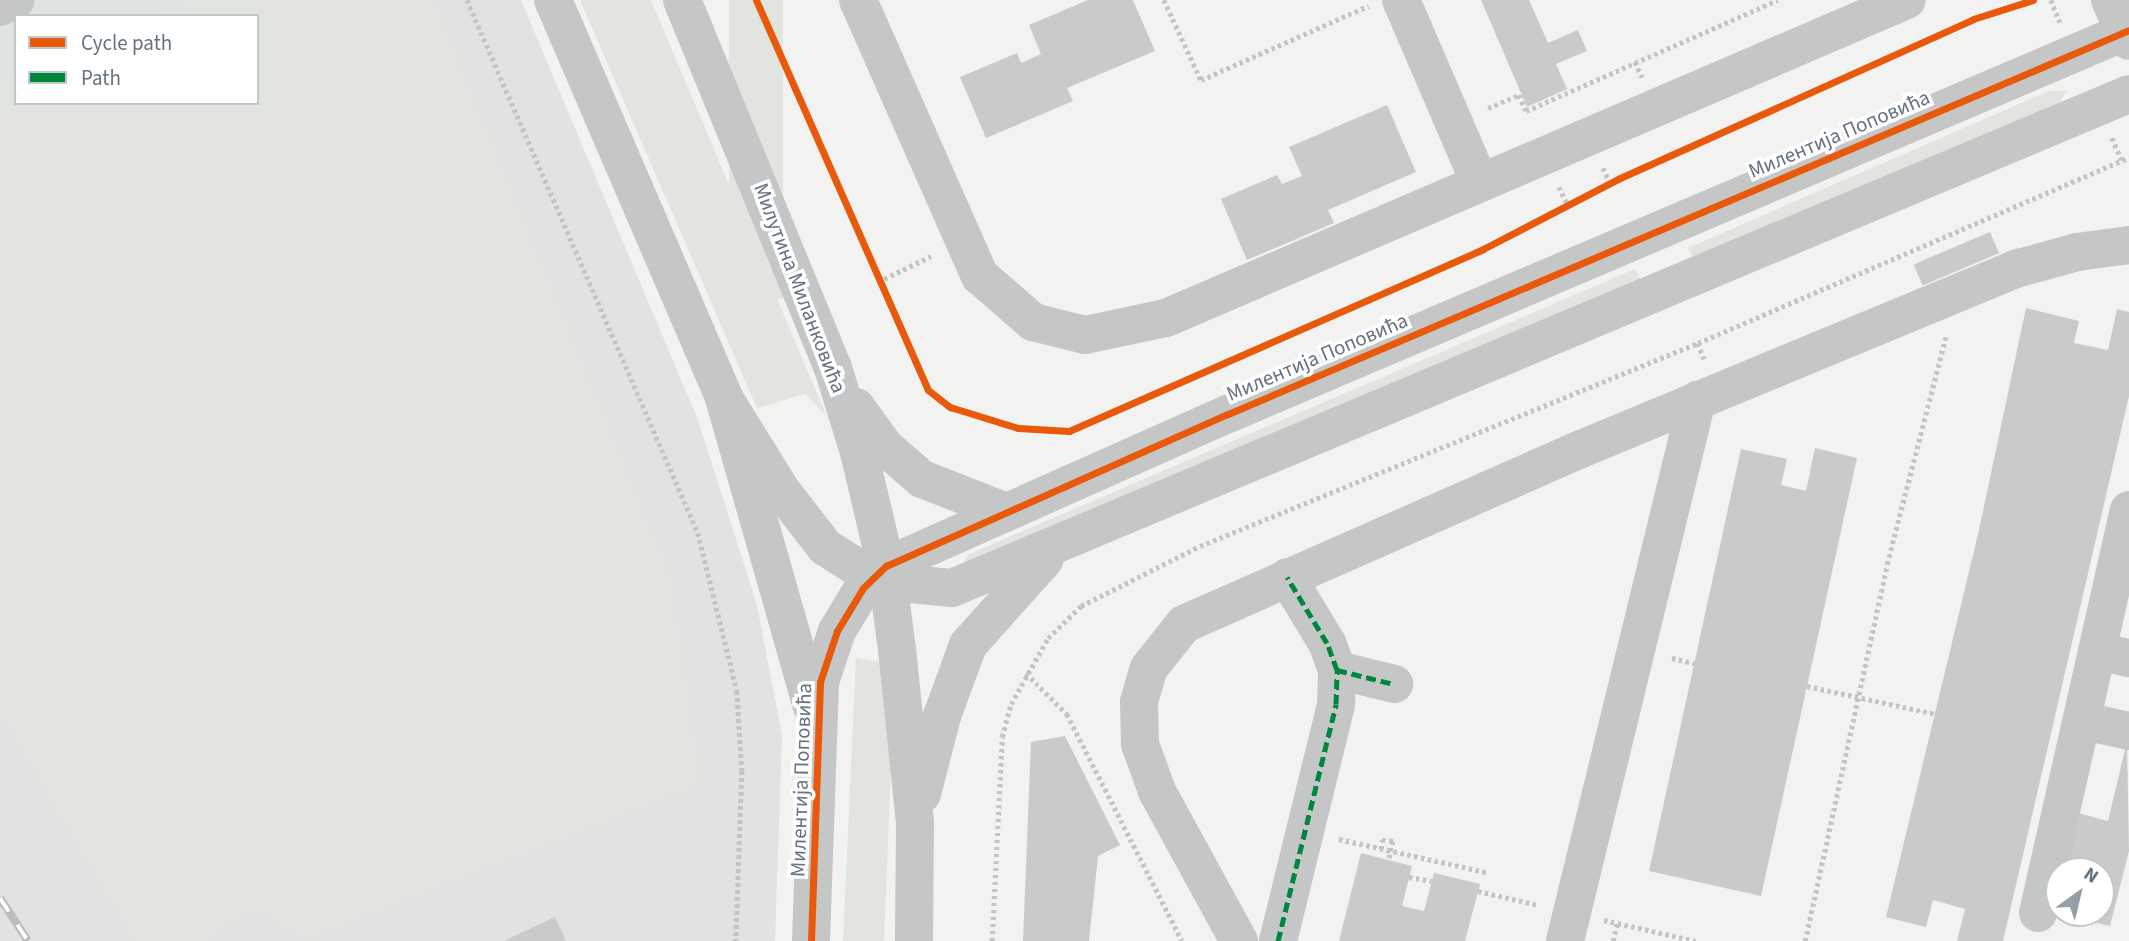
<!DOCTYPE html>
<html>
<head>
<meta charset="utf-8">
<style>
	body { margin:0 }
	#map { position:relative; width:2129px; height:941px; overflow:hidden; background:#f2f2f1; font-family:"Source Sans 3",sans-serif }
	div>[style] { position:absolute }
	.built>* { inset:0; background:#e1e2e2 }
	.green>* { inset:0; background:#e1e4df; transform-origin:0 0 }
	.building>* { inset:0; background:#c9caca; transform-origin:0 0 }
	.path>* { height:4.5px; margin-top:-2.25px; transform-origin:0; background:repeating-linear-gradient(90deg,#c3c4c5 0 3.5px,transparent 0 7px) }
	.minor>* { height:38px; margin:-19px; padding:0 19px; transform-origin:19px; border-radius:19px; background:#c5c7c7 }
	.rail>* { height:8px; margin-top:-4px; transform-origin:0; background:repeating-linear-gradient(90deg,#fff 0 16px,#bcbcbd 0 32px); box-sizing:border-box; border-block:2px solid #bcbcbd }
	.quiet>* { height:5px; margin-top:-2.5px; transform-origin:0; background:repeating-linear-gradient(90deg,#00873e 0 10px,transparent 0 15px) }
	.cycleway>* { height:7px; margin:-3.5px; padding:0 3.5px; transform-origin:3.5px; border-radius:3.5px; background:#e8590c }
	span { translate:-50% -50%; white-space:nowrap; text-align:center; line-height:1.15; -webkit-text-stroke:7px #fff; paint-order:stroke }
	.street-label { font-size:21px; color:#66737e }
	.legend { position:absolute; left:14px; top:14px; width:245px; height:91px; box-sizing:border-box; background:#fff; border:2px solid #c2c7cb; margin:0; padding:9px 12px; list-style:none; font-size:21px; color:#66737e }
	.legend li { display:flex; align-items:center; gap:14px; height:35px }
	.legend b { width:35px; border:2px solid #c2c7cb }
	.north { position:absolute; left:2045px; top:857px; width:70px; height:70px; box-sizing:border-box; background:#fff; border:2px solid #c2c7cb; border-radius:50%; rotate:34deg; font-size:19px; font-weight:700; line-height:28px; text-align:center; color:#66737e }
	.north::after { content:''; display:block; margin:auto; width:24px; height:32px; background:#979fa6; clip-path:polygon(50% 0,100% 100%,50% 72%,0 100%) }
</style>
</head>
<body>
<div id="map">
	<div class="built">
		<div style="clip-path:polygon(evenodd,0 0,521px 0,698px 420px,757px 605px,782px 735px,775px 941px,0 941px,0 0,16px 16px,257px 16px,257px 103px,16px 103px,16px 16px)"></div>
	</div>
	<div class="green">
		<div style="clip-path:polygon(190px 0,434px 0,672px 578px,702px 785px,307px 941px,254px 910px,205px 941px,133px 941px,0 715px,0 80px,16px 74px,16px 103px,257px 103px,257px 16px,153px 16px)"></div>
		<div style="clip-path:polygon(580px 0,651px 0,826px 415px,805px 394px,757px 408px)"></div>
		<div style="left:729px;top:0;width:54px;height:299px"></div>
		<div style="clip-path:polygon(2049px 91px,2067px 91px,2057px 106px,1695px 261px,1688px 248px)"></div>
		<div style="clip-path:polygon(1635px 269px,1644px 285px,966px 565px,964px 561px,969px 554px)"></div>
		<div style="clip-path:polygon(856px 658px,884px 663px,891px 768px,884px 941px,843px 941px)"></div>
	</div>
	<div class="building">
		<div style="clip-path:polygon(1088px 0,1133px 0,1155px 51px,1067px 88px,1073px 101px,986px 138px,960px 77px,1017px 53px,1021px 63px,1041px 54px,1029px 25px)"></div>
		<div style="clip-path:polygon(1481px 0,1529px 0,1548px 43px,1578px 30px,1587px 51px,1556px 64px,1567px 89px,1527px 107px)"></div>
		<div style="clip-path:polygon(1387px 105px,1416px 172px,1328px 210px,1334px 223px,1247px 260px,1221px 199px,1277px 175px,1282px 184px,1302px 176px,1289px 147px)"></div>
		<div style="left:1990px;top:232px;width:23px;height:83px;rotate:67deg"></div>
		<div style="clip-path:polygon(2026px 308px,2079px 321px,2074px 343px,2108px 350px,2117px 309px,2129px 312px,2129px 396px,2003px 941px,1957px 941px,1965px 909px,1933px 900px,1926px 927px,1886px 917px,1979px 530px)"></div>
		<div style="clip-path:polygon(1815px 448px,1857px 458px,1761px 896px,1649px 871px,1741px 449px,1787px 459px,1781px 485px,1806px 491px)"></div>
		<div style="clip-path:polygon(1065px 736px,1120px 845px,1098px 856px,1089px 941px,1023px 941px,1031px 742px)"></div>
		<div style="clip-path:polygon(2127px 741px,2129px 851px,2110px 926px,2082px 919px,2084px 913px,2101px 913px,2101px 871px,2063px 871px,2078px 813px,2108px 821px)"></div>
		<div style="clip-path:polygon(1361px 853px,1412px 866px,1402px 906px,1424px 911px,1434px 873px,1480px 884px,1465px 941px,1339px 941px)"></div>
		<div style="clip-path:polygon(555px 917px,566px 941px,504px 941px)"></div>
	</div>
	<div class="path">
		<div style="left:467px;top:0;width:581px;rotate:66.57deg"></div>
		<div style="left:698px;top:533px;width:163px;rotate:76.1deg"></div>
		<div style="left:737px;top:691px;width:80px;rotate:86.4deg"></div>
		<div style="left:742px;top:771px;width:170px;rotate:92deg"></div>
		<div style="left:1164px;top:0;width:88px;rotate:65.2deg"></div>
		<div style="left:1201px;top:80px;width:183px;rotate:-23.9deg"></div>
		<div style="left:2051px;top:0;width:24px;rotate:68deg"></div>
		<div style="left:1635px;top:62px;width:17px;rotate:65deg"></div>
		<div style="left:1488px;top:108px;width:34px;rotate:-23deg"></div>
		<div style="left:1519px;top:95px;width:17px;rotate:66deg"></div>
		<div style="left:1526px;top:111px;width:275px;rotate:-23.8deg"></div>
		<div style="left:2112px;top:138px;width:24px;rotate:66deg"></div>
		<div style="left:1603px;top:168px;width:17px;rotate:65deg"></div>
		<div style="left:1559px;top:187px;width:20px;rotate:63deg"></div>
		<div style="left:878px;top:282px;width:59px;rotate:-26.1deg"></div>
		<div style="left:1698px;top:343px;width:19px;rotate:69deg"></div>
		<div style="left:1672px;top:658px;width:23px;rotate:13deg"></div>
		<div style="left:1026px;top:673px;width:58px;rotate:45deg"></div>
		<div style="left:1067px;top:714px;width:254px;rotate:63.1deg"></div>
		<div style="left:1807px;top:686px;width:131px;rotate:12.3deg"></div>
		<div style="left:1339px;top:839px;width:151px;rotate:12.7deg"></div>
		<div style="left:1381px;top:849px;width:9px;rotate:-84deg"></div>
		<div style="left:1382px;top:840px;width:11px;rotate:5deg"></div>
		<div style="left:1393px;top:841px;width:19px;rotate:102deg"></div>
		<div style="left:1409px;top:877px;width:23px;rotate:10deg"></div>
		<div style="left:1478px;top:891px;width:62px;rotate:13.1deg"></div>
		<div style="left:1604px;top:920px;width:94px;rotate:12.9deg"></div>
		<div style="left:992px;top:941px;width:204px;rotate:-87.2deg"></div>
		<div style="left:1002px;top:737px;width:34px;rotate:-75deg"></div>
		<div style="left:1011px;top:704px;width:76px;rotate:-60.7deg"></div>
		<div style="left:1048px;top:638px;width:46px;rotate:-44.1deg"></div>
		<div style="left:1081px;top:606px;width:133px;rotate:-26.8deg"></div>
		<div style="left:1200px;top:546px;width:538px;rotate:-22.18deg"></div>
		<div style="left:1698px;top:343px;width:469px;rotate:-23.3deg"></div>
		<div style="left:1613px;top:941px;width:18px;rotate:-77deg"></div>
		<div style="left:1805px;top:941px;width:386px;rotate:-77.7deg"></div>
		<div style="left:1887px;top:564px;width:236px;rotate:-75.5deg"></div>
	</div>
	<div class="minor">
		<div style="left:553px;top:0;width:433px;rotate:66.7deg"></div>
		<div style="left:724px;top:398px;width:321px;rotate:74.1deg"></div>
		<div style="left:682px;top:0;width:398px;rotate:67.7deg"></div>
		<div style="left:833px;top:368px;width:88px;rotate:72.8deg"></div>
		<div style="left:859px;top:452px;width:117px;rotate:76.7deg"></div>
		<div style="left:886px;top:566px;width:84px;rotate:82.5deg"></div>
		<div style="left:897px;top:649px;width:174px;rotate:84.1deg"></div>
		<div style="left:915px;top:822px;width:119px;rotate:90.5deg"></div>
		<div style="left:858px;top:0;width:302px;rotate:66.2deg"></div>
		<div style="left:980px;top:276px;width:70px;rotate:41deg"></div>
		<div style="left:1033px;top:322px;width:54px;rotate:14deg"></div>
		<div style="left:1085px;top:335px;width:83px;rotate:-11.9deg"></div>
		<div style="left:1166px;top:318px;width:806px;rotate:-23.23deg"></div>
		<div style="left:1401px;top:0;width:199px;rotate:66.7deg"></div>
		<div style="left:2110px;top:0;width:45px;rotate:65.1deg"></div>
		<div style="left:0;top:7px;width:17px;rotate:-24deg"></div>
		<div style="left:724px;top:398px;width:108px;rotate:58.2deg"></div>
		<div style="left:781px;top:490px;width:72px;rotate:52.3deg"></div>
		<div style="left:825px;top:547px;width:64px;rotate:32.2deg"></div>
		<div style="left:879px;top:581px;width:73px;rotate:5.5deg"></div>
		<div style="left:952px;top:588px;width:1276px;rotate:-22.77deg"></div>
		<div style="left:856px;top:407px;width:49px;rotate:54.1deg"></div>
		<div style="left:885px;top:447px;width:49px;rotate:40.9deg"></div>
		<div style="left:922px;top:479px;width:88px;rotate:21.3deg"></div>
		<div style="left:2098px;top:651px;width:32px;rotate:13deg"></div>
		<div style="left:1337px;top:670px;width:59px;rotate:13.8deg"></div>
		<div style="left:2083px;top:721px;width:47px;rotate:12.3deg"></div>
		<div style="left:922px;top:794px;width:81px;rotate:-75.6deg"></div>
		<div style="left:942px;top:716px;width:76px;rotate:-69.9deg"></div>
		<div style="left:968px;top:645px;width:115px;rotate:-48.2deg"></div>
		<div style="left:2038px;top:913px;width:413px;rotate:-77.3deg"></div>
		<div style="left:811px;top:941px;width:259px;rotate:-88deg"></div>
		<div style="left:820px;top:682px;width:54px;rotate:-71.6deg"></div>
		<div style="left:837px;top:631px;width:50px;rotate:-58.8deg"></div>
		<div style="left:863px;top:588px;width:32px;rotate:-44deg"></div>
		<div style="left:886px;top:566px;width:374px;rotate:-24deg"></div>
		<div style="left:1228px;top:414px;width:979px;rotate:-23.08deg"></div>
		<div style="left:1239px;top:941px;width:171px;rotate:-118.7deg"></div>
		<div style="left:1157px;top:791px;width:50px;rotate:-109.9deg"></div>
		<div style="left:1140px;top:744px;width:42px;rotate:-91.4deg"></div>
		<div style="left:1139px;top:702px;width:35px;rotate:-74deg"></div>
		<div style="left:1149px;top:668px;width:56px;rotate:-51.5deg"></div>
		<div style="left:1184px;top:624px;width:434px;rotate:-23.8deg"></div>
		<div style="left:1581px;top:449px;width:474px;rotate:-22.5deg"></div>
		<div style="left:2019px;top:268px;width:60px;rotate:-15.4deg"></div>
		<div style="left:2077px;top:252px;width:52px;rotate:-7.7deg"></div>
		<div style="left:1278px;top:941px;width:244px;rotate:-76.2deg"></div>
		<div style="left:1336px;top:704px;width:34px;rotate:-88deg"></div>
		<div style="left:1337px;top:670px;width:29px;rotate:-110deg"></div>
		<div style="left:1327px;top:643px;width:77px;rotate:-121.2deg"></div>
		<div style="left:1565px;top:941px;width:557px;rotate:-76.29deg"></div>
	</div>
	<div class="rail">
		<div style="left:0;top:898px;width:51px;rotate:56.9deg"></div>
	</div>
	<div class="quiet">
		<div style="left:1337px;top:670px;width:59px;rotate:13.8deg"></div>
		<div style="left:1278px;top:941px;width:244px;rotate:-76.2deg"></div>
		<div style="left:1336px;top:704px;width:34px;rotate:-88deg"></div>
		<div style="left:1337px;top:670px;width:29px;rotate:-110deg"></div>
		<div style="left:1327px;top:643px;width:77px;rotate:-121.2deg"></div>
	</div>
	<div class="cycleway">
		<div style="left:756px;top:0;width:426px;rotate:66.2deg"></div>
		<div style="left:928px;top:390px;width:28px;rotate:38deg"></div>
		<div style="left:950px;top:407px;width:71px;rotate:17.2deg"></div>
		<div style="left:1018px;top:428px;width:51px;rotate:3.4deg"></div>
		<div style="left:1069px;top:431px;width:452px;rotate:-23.7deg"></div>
		<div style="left:1483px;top:249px;width:154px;rotate:-27.4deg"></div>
		<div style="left:1620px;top:178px;width:387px;rotate:-24.2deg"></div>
		<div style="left:1973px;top:19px;width:63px;rotate:-17.6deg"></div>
		<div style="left:811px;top:941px;width:259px;rotate:-88deg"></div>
		<div style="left:820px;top:682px;width:54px;rotate:-71.6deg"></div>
		<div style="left:837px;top:631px;width:50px;rotate:-58.8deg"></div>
		<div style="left:863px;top:588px;width:32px;rotate:-44deg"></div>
		<div style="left:886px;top:566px;width:374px;rotate:-24deg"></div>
		<div style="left:1228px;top:414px;width:979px;rotate:-23.08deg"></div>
	</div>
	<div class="street-label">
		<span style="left:1839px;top:134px;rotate:-23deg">Милентија Поповића</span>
		<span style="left:800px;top:288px;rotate:69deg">Милутина Миланковића</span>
		<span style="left:1317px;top:357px;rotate:-23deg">Милентија Поповића</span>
		<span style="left:801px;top:780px;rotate:-88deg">Милентија Поповића</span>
	</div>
	<ul class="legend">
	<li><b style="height:9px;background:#e8590c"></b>Cycle path</li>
	<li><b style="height:9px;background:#00873e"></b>Path</li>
	</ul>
	<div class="north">N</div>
</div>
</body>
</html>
